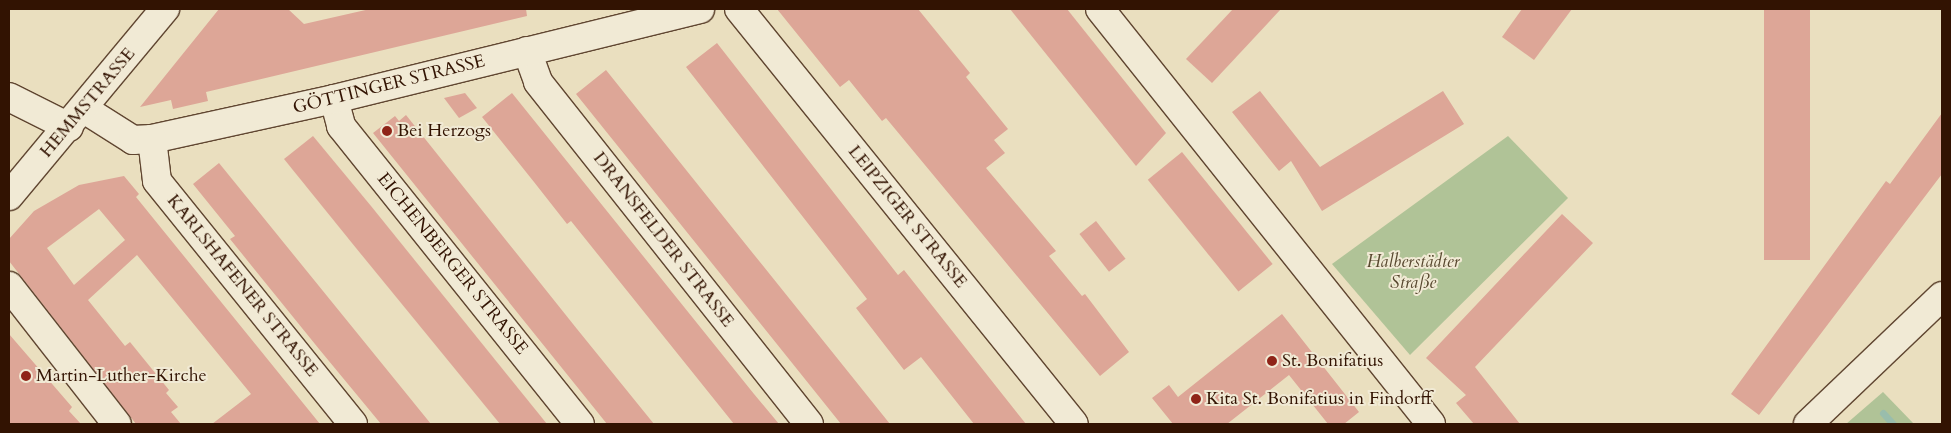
<!DOCTYPE html>
<html>
<head>
<meta charset="utf-8">
<style>
	body { margin:0 }
	#map { position:relative; width:1951px; height:433px; overflow:hidden; background:#eadfbf; font-family:Cardo,serif }
	div>[style] { position:absolute }
	.green>* { inset:0; background:#b0c397 }
	.stream>* { height:7px; margin:-3.5px; padding:0 3.5px; transform-origin:3.5px; border-radius:3.5px; background:#99bdac }
	.building>* { inset:0; background:#dda697; transform-origin:0 0 }
	.roads { filter:drop-shadow(1px 0 #604631) drop-shadow(-1px 0 #604631) drop-shadow(0 1px #604631) drop-shadow(0 -1px #604631) }
	.minor>* { height:28px; margin:-14px; padding:0 14px; transform-origin:14px; border-radius:14px; background:#f1ead5 }
	.dots>* { width:14px; height:14px; translate:-50% -50%; box-sizing:border-box; border:2px solid #f1ead5; border-radius:50% }
	span { translate:-50% -50%; white-space:nowrap; text-align:center; line-height:1.15; -webkit-text-stroke:4px #f1ead5; paint-order:stroke }
	.street-label { font-size:18px; color:#321302 }
	.poi-label { font-size:18px; color:#321302 }
	.left { translate:0 -50%; text-align:left }
	.park-label { font-size:18px; color:#58482f; font-style:italic }
	.frame { position:absolute; inset:0; border:10px solid #321302; pointer-events:none }
</style>
</head>
<body>
<div id="map">
	<div class="green">
		<div style="clip-path:polygon(1508px 136px,1568px 198px,1410px 355px,1332px 264px)"></div>
		<div style="clip-path:polygon(1883px 392px,1914px 424px,1846px 424px)"></div>
	</div>
	<div class="stream">
		<div style="left:1883px;top:413px;width:15px;rotate:48deg"></div>
	</div>
	<div class="building">
		<div style="clip-path:polygon(219px 9px,288px 9px,304px 24px,370px 9px,526px 9px,527px 16px,206px 92px,208px 101px,173px 109px,171px 100px,140px 107px)"></div>
		<div style="clip-path:polygon(777px 9px,918px 9px,970px 73px,966px 77px,1008px 129px,994px 140px,1005px 153px,986px 168px,1056px 251px,1049px 256px,1082px 296px,1085px 294px,1129px 352px,1100px 376px,886px 118px,882px 121px,849px 80px,840px 87px)"></div>
		<div style="clip-path:polygon(1010px 9px,1067px 9px,1166px 133px,1136px 166px)"></div>
		<div style="clip-path:polygon(1233px 9px,1281px 9px,1212px 83px,1186px 59px)"></div>
		<div style="clip-path:polygon(1522px 9px,1572px 9px,1534px 60px,1502px 37px)"></div>
		<div style="left:1764px;top:9px;width:46px;height:251px"></div>
		<div style="clip-path:polygon(717px 43px,898px 275px,904px 270px,1026px 424px,974px 424px,921px 357px,904px 370px,856px 308px,867px 299px,686px 67px)"></div>
		<div style="clip-path:polygon(606px 70px,735px 231px,890px 424px,841px 424px,576px 94px)"></div>
		<div style="clip-path:polygon(1260px 91px,1320px 167px,1443px 91px,1464px 124px,1322px 211px,1291px 161px,1279px 171px,1232px 112px)"></div>
		<div style="clip-path:polygon(465px 93px,477px 108px,459px 118px,444px 98px)"></div>
		<div style="clip-path:polygon(512px 93px,754px 394px,779px 424px,734px 424px,571px 221px,567px 224px,534px 182px,482px 117px)"></div>
		<div style="clip-path:polygon(1942px 113px,1942px 174px,1759px 415px,1731px 394px,1886px 181px,1890px 184px)"></div>
		<div style="clip-path:polygon(406px 115px,577px 329px,654px 424px,607px 424px,373px 133px,395px 116px,399px 121px)"></div>
		<div style="clip-path:polygon(313px 136px,371px 206px,547px 424px,500px 424px,356px 248px,284px 159px)"></div>
		<div style="left:1182px;top:152px;width:144px;height:44px;rotate:51deg"></div>
		<div style="clip-path:polygon(219px 163px,245px 195px,431px 424px,381px 424px,319px 349px,230px 239px,235px 236px,193px 184px)"></div>
		<div style="clip-path:polygon(evenodd,124px 176px,139px 194px,136px 197px,320px 424px,212px 424px,251px 394px,137px 255px,88px 300px,125px 346px,130px 342px,169px 390px,166px 393px,178px 407px,171px 412px,181px 424px,136px 424px,9px 261px,9px 239px,34px 211px,79px 185px,124px 176px,99px 209px,125px 240px,74px 285px,47px 248px,99px 209px)"></div>
		<div style="clip-path:polygon(1562px 214px,1593px 243px,1475px 367px,1520px 424px,1474px 424px,1456px 403px,1466px 395px,1426px 358px)"></div>
		<div style="left:1096px;top:221px;width:48px;height:21px;rotate:52deg"></div>
		<div style="clip-path:polygon(1282px 314px,1359px 412px,1344px 424px,1328px 424px,1289px 375px,1227px 424px,1173px 424px,1152px 398px,1169px 385px,1178px 397px)"></div>
		<div style="clip-path:polygon(9px 334px,72px 407px,69px 411px,81px 424px,9px 424px)"></div>
	</div>
	<div class="roads">
		<div class="minor">
			<div style="left:739px;top:9px;width:533px;rotate:51.09deg"></div>
			<div style="left:1100px;top:9px;width:531px;rotate:51.42deg"></div>
			<div style="left:527px;top:51px;width:33px;rotate:70deg"></div>
			<div style="left:538px;top:82px;width:436px;rotate:51.6deg"></div>
			<div style="left:9px;top:97px;width:67px;rotate:26.6deg"></div>
			<div style="left:334px;top:99px;width:28px;rotate:75deg"></div>
			<div style="left:341px;top:126px;width:382px;rotate:51.3deg"></div>
			<div style="left:84px;top:109px;width:58px;rotate:32.3deg"></div>
			<div style="left:133px;top:140px;width:19px;rotate:-3deg"></div>
			<div style="left:152px;top:139px;width:186px;rotate:-12.4deg"></div>
			<div style="left:334px;top:99px;width:377px;rotate:-13.8deg"></div>
			<div style="left:152px;top:139px;width:42px;rotate:83.2deg"></div>
			<div style="left:157px;top:181px;width:312px;rotate:51.1deg"></div>
			<div style="left:9px;top:196px;width:244px;rotate:-50.2deg"></div>
			<div style="left:9px;top:286px;width:175px;rotate:52deg"></div>
			<div style="left:1808px;top:424px;width:185px;rotate:-43.7deg"></div>
		</div>
	</div>
	<div class="dots">
		<div style="left:387px;top:131px;background:#8f2418"></div>
		<div style="left:1272px;top:361px;background:#8f2418"></div>
		<div style="left:26px;top:376px;background:#8f2418"></div>
		<div style="left:1196px;top:399px;background:#8f2418"></div>
	</div>
	<div class="street-label">
		<span style="left:389px;top:85px;rotate:-14deg">GÖTTINGER STRASSE</span>
		<span style="left:88px;top:103px;rotate:-50deg">HEMMSTRASSE</span>
		<span style="left:907px;top:217px;rotate:51deg">LEIPZIGER STRASSE</span>
		<span style="left:663px;top:240px;rotate:52deg">DRANSFELDER STRASSE</span>
		<span style="left:452px;top:264px;rotate:51deg">EICHENBERGER STRASSE</span>
		<span style="left:242px;top:286px;rotate:51deg">KARLSHAFENER STRASSE</span>
	</div>
	<div class="poi-label">
		<span class="left" style="left:397px;top:131px">Bei Herzogs</span>
		<span class="left" style="left:1282px;top:361px">St. Bonifatius</span>
		<span class="left" style="left:36px;top:376px">Martin-Luther-Kirche</span>
		<span class="left" style="left:1206px;top:399px">Kita St. Bonifatius in Findorff</span>
	</div>
	<div class="park-label">
		<span style="left:1413px;top:273px">Halberstädter<br>Straße</span>
	</div>
	<div class="frame"></div>
</div>
</body>
</html>
